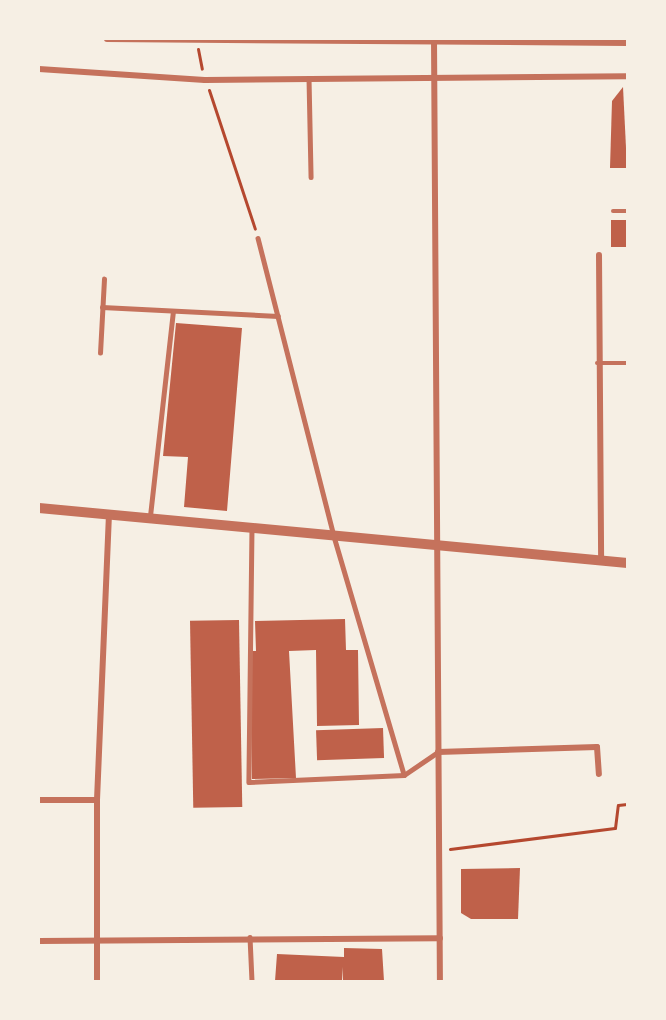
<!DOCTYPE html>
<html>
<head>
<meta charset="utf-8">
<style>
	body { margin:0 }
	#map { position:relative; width:666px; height:1020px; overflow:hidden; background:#f6efe4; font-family:"Fira Sans Condensed",sans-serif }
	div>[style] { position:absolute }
	.building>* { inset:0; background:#bf614a; transform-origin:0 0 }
	.path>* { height:3px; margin:-1.5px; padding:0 1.5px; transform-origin:1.5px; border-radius:1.5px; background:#b5482f }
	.service>* { height:4.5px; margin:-2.25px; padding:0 2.25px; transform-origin:2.25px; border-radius:2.25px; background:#c5725c }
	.minor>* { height:6px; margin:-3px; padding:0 3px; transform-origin:3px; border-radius:3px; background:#c5725c }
	.tertiary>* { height:10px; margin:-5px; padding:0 5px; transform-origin:5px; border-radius:5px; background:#c5725c }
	span { translate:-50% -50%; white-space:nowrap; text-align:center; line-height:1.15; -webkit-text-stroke:4.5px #f6efe4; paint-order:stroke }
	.frame { position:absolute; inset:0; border:40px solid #f6efe4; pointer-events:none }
</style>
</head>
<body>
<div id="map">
	<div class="building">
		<div style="clip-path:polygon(623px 87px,627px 168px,610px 168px,612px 101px)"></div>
		<div style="left:611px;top:220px;width:16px;height:27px"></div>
		<div style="clip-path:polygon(176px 323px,242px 328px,227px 511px,184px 507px,188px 457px,163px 456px)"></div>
		<div style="clip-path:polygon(345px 619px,346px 650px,358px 650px,359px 725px,317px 726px,316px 650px,289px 651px,296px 778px,252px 779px,250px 651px,256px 651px,255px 621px)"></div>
		<div style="left:239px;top:620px;width:187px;height:49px;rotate:89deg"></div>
		<div style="left:383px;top:728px;width:30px;height:67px;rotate:88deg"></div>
		<div style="clip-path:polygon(520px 868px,518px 919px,471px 919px,461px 913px,461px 869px)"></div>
		<div style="clip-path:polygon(344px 948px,382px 949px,384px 981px,343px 981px,343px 967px,342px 981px,275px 981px,277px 954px,344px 957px)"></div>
	</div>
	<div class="path">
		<div style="left:198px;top:49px;width:20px;rotate:79deg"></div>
		<div style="left:209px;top:90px;width:146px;rotate:71.7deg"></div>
		<div style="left:450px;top:849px;width:166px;rotate:-7.3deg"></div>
		<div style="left:615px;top:828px;width:23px;rotate:-83deg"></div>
		<div style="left:618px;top:805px;width:9px;rotate:-6deg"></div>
	</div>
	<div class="service">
		<div style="left:309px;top:78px;width:99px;rotate:88.8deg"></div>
		<div style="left:613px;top:211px;width:14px"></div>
		<div style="left:258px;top:238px;width:304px;rotate:75.7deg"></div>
		<div style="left:333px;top:533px;width:252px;rotate:73.6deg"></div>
		<div style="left:102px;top:307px;width:176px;rotate:2.9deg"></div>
		<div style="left:100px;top:353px;width:74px;rotate:-86.9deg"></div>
		<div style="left:597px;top:363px;width:30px"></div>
		<div style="left:150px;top:516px;width:205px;rotate:-83.6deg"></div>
		<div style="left:252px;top:528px;width:254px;rotate:90.7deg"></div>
		<div style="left:249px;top:782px;width:155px;rotate:-2.6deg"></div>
		<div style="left:404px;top:775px;width:41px;rotate:-34.1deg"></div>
		<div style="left:250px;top:937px;width:44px;rotate:87.4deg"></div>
	</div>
	<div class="minor">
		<div style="left:107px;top:39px;width:520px;rotate:0.44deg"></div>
		<div style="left:434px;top:39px;width:942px;rotate:89.64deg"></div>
		<div style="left:39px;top:69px;width:166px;rotate:3.8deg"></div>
		<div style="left:205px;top:80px;width:422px;rotate:-0.5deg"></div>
		<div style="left:599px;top:255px;width:305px;rotate:89.6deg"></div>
		<div style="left:438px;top:752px;width:159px;rotate:-1.8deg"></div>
		<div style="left:597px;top:747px;width:27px;rotate:86deg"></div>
		<div style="left:39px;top:800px;width:58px"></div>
		<div style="left:39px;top:941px;width:401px;rotate:-0.4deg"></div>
		<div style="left:97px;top:981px;width:181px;rotate:-90deg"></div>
		<div style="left:97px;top:800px;width:286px;rotate:-87.6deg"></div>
	</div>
	<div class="tertiary">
		<div style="left:39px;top:508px;width:591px;rotate:5.34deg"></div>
	</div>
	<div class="frame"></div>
</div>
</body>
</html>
